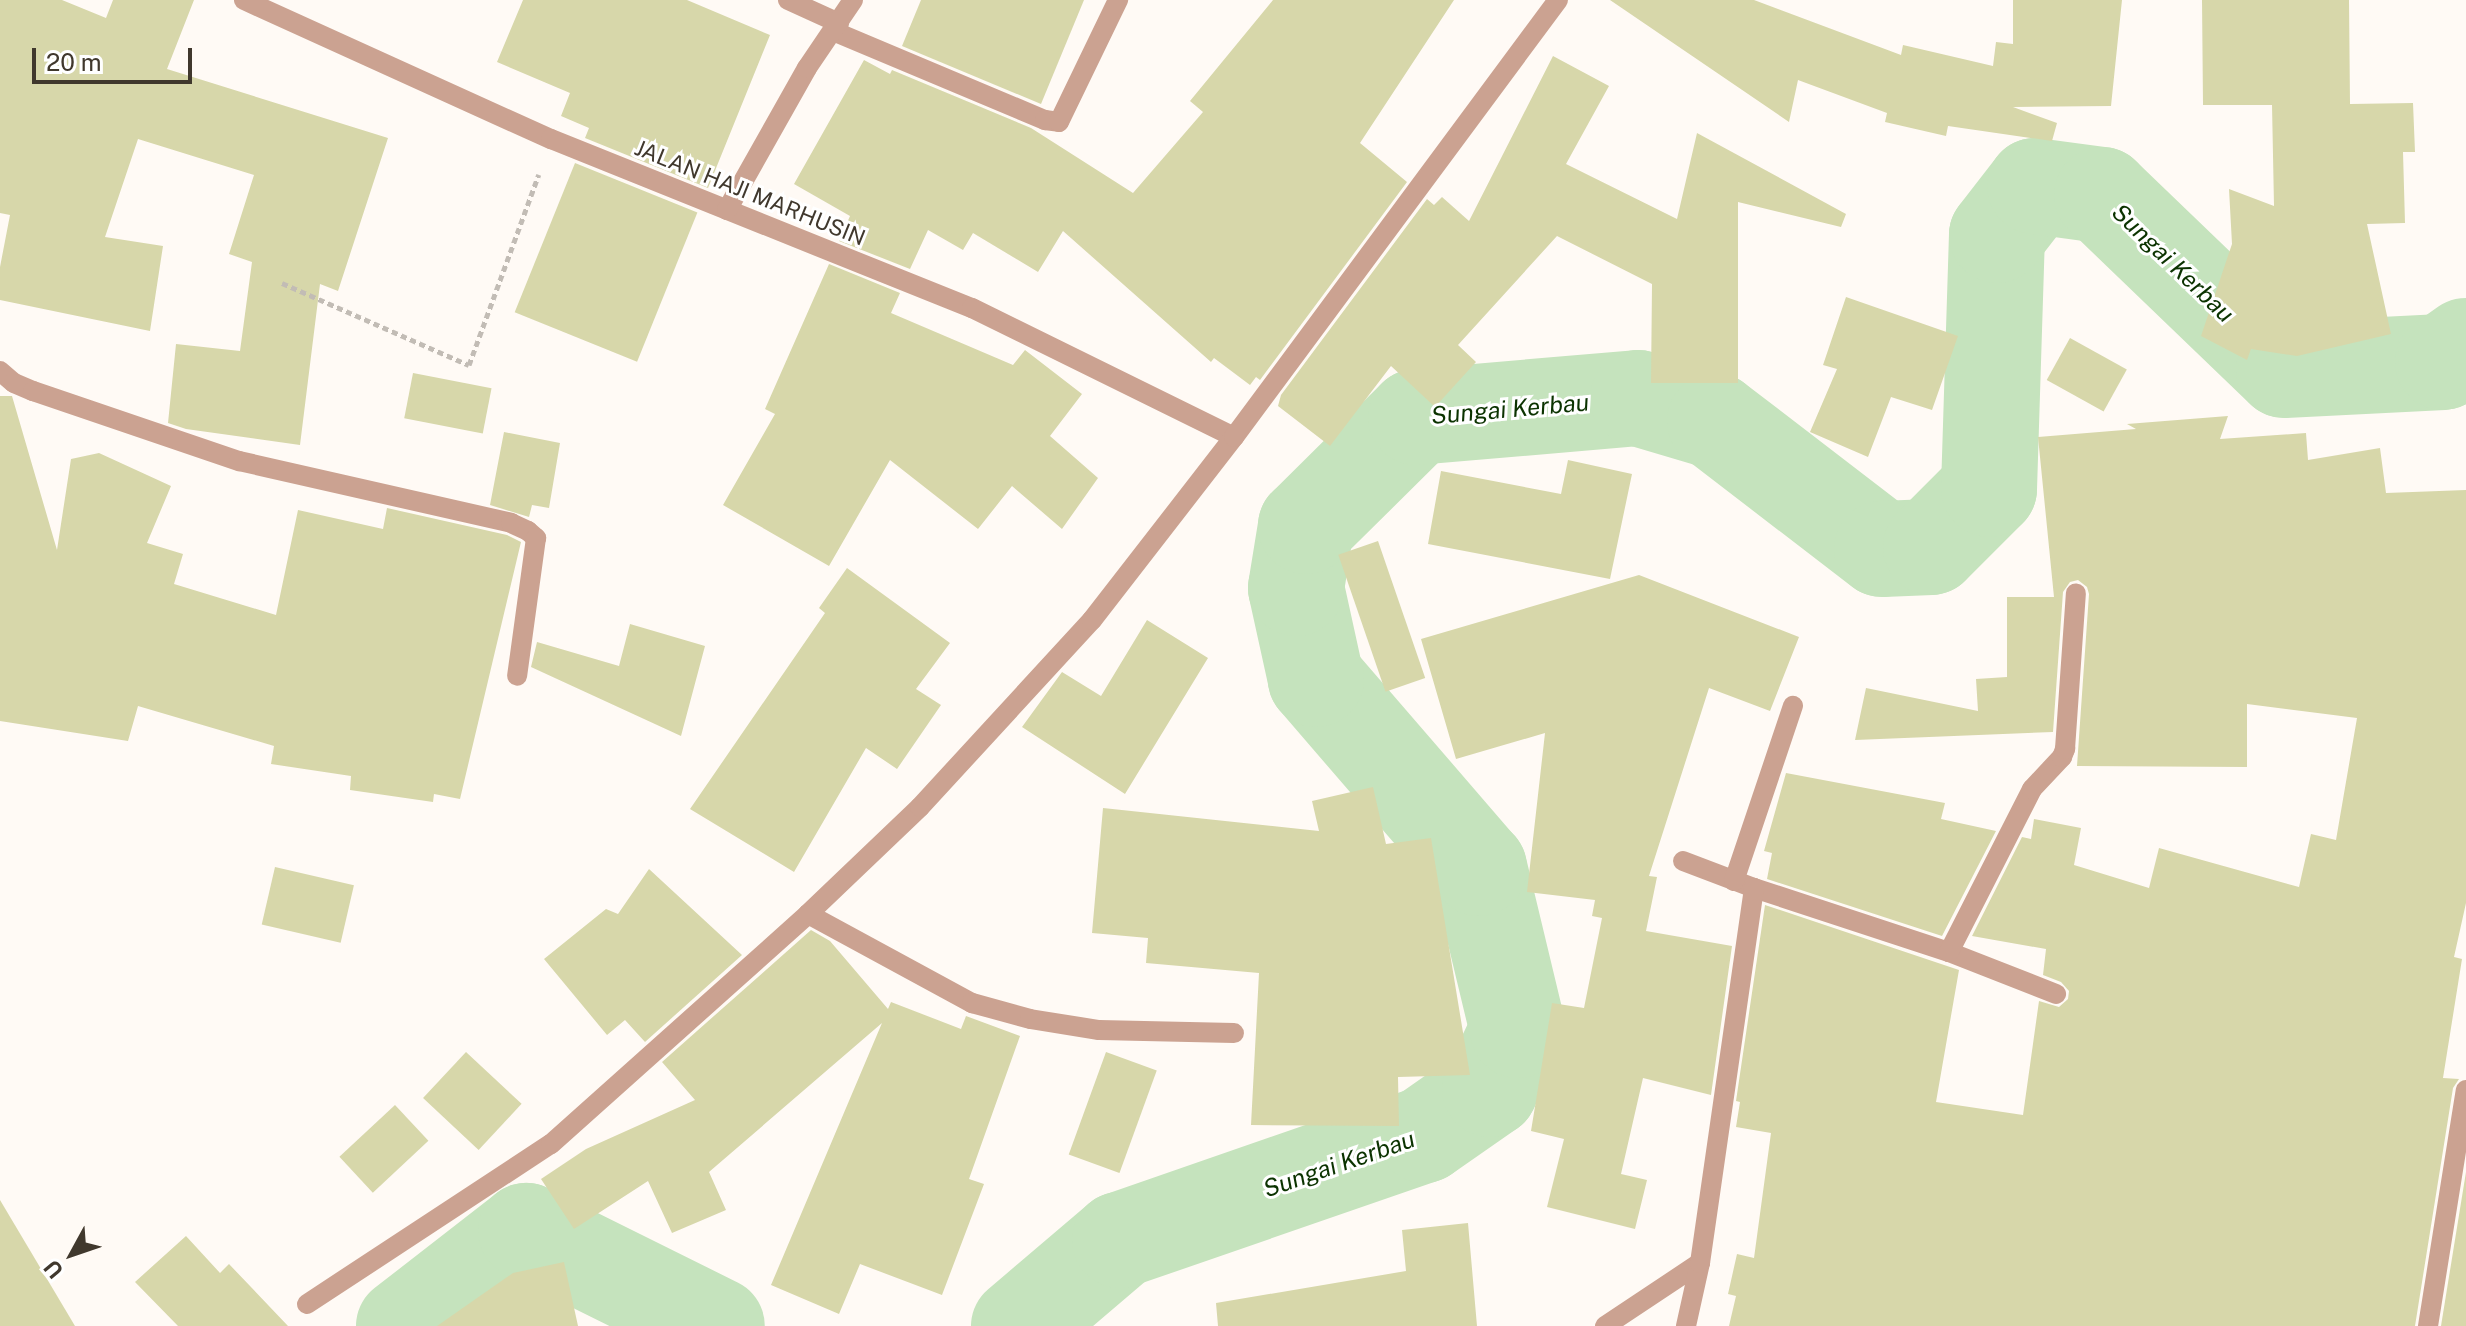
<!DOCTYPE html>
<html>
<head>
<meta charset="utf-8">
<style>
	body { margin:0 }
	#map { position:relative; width:2466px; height:1326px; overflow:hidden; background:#fffaf5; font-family:"Public Sans",sans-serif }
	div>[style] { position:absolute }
	.river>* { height:96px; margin:-48px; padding:0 48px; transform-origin:48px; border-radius:48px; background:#c5e3bd }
	.building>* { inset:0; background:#d7d7aa; transform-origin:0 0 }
	.path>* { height:5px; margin-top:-2.5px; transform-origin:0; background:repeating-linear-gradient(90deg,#c2bcb5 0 6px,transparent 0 10px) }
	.minor>* { height:20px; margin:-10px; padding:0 10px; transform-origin:10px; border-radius:10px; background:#cba291 }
	.tertiary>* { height:20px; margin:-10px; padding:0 10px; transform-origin:10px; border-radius:10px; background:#cba291 }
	span { translate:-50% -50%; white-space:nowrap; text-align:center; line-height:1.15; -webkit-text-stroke:6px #fff; paint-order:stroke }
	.street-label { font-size:22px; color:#40382d }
	.water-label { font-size:24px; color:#0b3300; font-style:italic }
	.north { position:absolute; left:32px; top:1214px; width:80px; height:80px; -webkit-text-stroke:6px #fff; paint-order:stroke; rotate:230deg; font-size:22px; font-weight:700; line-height:32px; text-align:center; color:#40382d }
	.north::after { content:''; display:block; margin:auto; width:28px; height:36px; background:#40382d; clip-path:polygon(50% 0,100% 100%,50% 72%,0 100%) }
	.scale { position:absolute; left:32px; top:48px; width:160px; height:36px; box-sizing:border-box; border:4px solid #40382d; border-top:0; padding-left:10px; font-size:24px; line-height:28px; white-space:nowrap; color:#40382d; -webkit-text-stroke:6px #fff; paint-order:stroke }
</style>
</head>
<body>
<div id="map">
	<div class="river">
		<div style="left:404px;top:1326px;width:155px;rotate:-37.9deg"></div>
		<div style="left:526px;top:1231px;width:213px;rotate:26.4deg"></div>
		<div style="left:1019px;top:1326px;width:133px;rotate:-40.4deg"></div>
		<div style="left:1120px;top:1240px;width:322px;rotate:-19.1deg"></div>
		<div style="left:1424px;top:1135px;width:80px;rotate:-34.9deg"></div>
		<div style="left:1490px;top:1089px;width:65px;rotate:-64.6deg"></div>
		<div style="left:1518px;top:1030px;width:167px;rotate:-103.5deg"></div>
		<div style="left:1479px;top:868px;width:250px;rotate:-130.8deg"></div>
		<div style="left:1316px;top:679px;width:93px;rotate:-102.4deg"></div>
		<div style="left:1296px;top:588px;width:63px;rotate:-80.8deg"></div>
		<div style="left:1306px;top:526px;width:155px;rotate:-44.7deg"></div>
		<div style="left:1416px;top:417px;width:223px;rotate:-4.9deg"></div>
		<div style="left:1638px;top:398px;width:80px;rotate:16.6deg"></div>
		<div style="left:1715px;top:421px;width:210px;rotate:37.5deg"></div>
		<div style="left:1882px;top:549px;width:49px;rotate:-2.3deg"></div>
		<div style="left:1931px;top:547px;width:82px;rotate:-45deg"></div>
		<div style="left:1989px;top:489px;width:254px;rotate:-88.2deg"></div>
		<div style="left:1997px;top:235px;width:62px;rotate:-52.2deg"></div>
		<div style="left:2035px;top:186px;width:68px;rotate:7.7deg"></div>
		<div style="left:2102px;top:195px;width:252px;rotate:43.9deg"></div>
		<div style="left:2284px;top:370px;width:159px;rotate:-2.9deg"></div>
		<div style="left:2443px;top:362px;width:28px;rotate:-35deg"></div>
	</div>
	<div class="building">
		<div style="clip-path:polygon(0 0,62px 0,106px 18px,113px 0,194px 0,167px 69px,388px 138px,338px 291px,320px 284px,300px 445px,186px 429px,168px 423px,176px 344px,240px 351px,252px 262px,229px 254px,254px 175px,138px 139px,105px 237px,163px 246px,150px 331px,0 300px,0 267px,10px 215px,0 213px)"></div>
		<div style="clip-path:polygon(523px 0,687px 0,770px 35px,708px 188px,585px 138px,589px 128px,561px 116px,570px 93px,497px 62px)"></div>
		<div style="clip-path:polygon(921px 0,1084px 0,1041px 104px,902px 46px)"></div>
		<div style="clip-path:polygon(1273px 0,1454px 0,1360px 143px,1407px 182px,1260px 380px,1256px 377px,1250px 385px,1214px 358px,1211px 362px,1063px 231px,1038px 272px,973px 233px,963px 250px,928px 230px,910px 269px,839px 241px,850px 216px,794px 184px,864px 60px,890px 74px,892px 70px,1031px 128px,1133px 193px,1203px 112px,1190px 101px)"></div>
		<div style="clip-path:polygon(1610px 0,1754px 0,1901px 55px,1903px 45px,1993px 66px,1996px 42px,2013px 44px,2013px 0,2122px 0,2111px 106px,2013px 107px,2057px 123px,2052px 141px,1948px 126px,1946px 136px,1885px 122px,1887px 113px,1798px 80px,1789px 122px)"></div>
		<div style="clip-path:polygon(2202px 0,2349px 0,2350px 104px,2413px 103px,2415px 152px,2403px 152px,2405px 223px,2367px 224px,2391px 334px,2297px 356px,2251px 349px,2247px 360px,2201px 336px,2232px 244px,2229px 189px,2274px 206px,2272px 105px,2203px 105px)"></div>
		<div style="clip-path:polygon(1553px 56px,1609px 86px,1566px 164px,1677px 219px,1697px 133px,1846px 214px,1841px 227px,1738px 202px,1738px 383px,1651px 383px,1652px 284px,1557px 236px,1458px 345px,1476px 362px,1435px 407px,1391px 366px,1330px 446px,1278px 406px,1281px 395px,1427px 199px,1434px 205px,1442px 197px,1469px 221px)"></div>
		<div style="left:575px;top:163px;width:132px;height:161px;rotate:22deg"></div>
		<div style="clip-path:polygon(829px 264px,900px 293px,891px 313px,1013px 365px,1025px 350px,1082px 394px,1050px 436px,1098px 478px,1062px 529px,1012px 486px,978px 529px,890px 460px,829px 566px,723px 505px,775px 414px,765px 409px)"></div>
		<div style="clip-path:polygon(1846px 297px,1958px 336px,1932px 410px,1891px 397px,1868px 457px,1810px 432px,1837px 369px,1823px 365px)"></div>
		<div style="left:2070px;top:338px;width:65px;height:48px;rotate:29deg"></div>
		<div style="left:413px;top:373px;width:80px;height:46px;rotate:11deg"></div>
		<div style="clip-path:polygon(0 396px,12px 396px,57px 550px,71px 459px,99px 453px,171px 486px,147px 543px,183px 554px,174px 584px,276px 615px,298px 510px,383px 529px,387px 508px,507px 535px,521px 542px,460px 799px,434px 794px,433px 802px,350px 790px,351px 776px,271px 764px,274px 746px,138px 706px,128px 741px,0 721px)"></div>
		<div style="clip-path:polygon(2228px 416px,2220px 439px,2306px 433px,2308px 460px,2380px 448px,2386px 493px,2466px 490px,2466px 903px,2454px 957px,2462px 959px,2443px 1078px,2459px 1079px,2453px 1088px,2415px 1326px,1729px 1326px,1736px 1296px,1728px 1294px,1737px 1254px,1754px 1258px,1771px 1133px,1736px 1127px,1740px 1102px,1736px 1101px,1765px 905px,1959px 970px,1936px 1102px,2023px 1115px,2039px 1001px,2059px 1007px,2068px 999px,2069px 991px,2061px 982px,2043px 975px,2046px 949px,1972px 936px,2022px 837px,2031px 839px,2034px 819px,2081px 828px,2074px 865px,2149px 888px,2159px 848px,2299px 887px,2311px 834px,2336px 840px,2357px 718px,2247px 704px,2247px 767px,2077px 766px,2089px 594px,2087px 587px,2078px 580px,2070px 582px,2063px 592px,2053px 732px,1855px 740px,1866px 688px,1978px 711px,1976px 679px,2007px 677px,2007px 597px,2054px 597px,2038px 437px,2136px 429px,2127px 424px)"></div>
		<div style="clip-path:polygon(504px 432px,560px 443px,549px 508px,532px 505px,529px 517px,490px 505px)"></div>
		<div style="clip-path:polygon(1568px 460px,1632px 474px,1610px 579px,1428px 544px,1441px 471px,1561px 494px)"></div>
		<div style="left:1378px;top:541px;width:145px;height:42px;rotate:71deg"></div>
		<div style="clip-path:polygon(847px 568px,950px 643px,916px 689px,941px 705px,897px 769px,866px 748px,794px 872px,690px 809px,825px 613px,819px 608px)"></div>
		<div style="clip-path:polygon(1639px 575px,1799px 637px,1770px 711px,1709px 688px,1649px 876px,1657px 877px,1646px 931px,1732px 946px,1711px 1095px,1643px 1078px,1621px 1174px,1647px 1180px,1635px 1229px,1547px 1207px,1564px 1139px,1531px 1131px,1552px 1003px,1584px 1008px,1602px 918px,1592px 916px,1595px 900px,1527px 892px,1545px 733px,1456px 759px,1421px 639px)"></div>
		<div style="clip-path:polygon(1147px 620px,1208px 658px,1125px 794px,1022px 727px,1062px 672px,1101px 696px)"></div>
		<div style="clip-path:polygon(630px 624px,705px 646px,681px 736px,531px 667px,537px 642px,619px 666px)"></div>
		<div style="clip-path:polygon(1786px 773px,1945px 803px,1941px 819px,1996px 831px,1942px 936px,1767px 879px,1772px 853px,1764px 851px)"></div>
		<div style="clip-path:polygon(1373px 787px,1386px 844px,1431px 838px,1470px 1075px,1398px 1077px,1399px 1126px,1251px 1125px,1259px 973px,1146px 963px,1148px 938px,1092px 933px,1103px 808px,1319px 831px,1312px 801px)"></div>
		<div style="left:275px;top:867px;width:81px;height:59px;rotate:13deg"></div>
		<div style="clip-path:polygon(649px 869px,742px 955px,645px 1042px,625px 1020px,607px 1035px,544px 959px,606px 909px,618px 914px)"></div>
		<div style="clip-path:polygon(811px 930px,830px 941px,888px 1009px,891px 1002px,961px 1029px,966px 1016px,1020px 1036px,969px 1179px,984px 1184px,942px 1295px,860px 1264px,839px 1314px,771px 1285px,882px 1023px,709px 1172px,726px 1210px,672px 1233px,648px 1181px,574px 1229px,541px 1179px,586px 1149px,695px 1100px,662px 1062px)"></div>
		<div style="left:466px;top:1052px;width:76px;height:63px;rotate:43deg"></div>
		<div style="left:1106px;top:1052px;width:54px;height:109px;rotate:20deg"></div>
		<div style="left:395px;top:1105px;width:49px;height:76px;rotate:47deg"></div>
		<div style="clip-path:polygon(2466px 1172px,2466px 1326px,2441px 1326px)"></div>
		<div style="clip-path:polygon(0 1200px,75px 1326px,0 1326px)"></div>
		<div style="clip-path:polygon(1468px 1223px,1477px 1326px,1218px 1326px,1216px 1303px,1406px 1271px,1402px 1230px)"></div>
		<div style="clip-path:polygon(186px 1236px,220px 1273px,229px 1264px,288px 1326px,178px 1326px,135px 1282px)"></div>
		<div style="clip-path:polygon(564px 1262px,578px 1326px,437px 1326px,513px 1273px)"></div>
	</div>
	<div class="path">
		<div style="left:282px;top:283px;width:204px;rotate:23.7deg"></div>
		<div style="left:469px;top:365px;width:203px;rotate:-69.9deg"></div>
	</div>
	<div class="minor">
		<div style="left:244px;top:0;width:337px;rotate:24.4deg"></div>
		<div style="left:551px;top:139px;width:454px;rotate:21.9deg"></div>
		<div style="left:972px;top:308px;width:292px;rotate:26.2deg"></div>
		<div style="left:788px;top:0;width:56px;rotate:24.3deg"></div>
		<div style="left:833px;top:31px;width:230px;rotate:22.8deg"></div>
		<div style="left:1045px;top:120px;width:14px;rotate:8deg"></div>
		<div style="left:1059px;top:122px;width:136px;rotate:-64.2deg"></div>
		<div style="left:727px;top:210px;width:163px;rotate:-60.6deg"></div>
		<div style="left:807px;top:68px;width:82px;rotate:-55.9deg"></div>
		<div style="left:0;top:371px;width:18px;rotate:41deg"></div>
		<div style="left:14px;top:383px;width:21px;rotate:23deg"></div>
		<div style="left:33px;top:391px;width:218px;rotate:18.8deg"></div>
		<div style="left:239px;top:461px;width:279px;rotate:12.8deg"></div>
		<div style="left:511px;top:523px;width:19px;rotate:25deg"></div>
		<div style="left:528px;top:531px;width:11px;rotate:41deg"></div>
		<div style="left:536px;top:538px;width:139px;rotate:97.8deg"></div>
		<div style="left:1683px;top:861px;width:76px;rotate:20.8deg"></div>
		<div style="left:1754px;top:888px;width:205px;rotate:18.2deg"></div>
		<div style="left:1949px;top:952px;width:115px;rotate:21.4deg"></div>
		<div style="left:1734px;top:881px;width:185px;rotate:-71.4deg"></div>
		<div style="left:808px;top:914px;width:187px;rotate:28.5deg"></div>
		<div style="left:972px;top:1003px;width:60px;rotate:15.4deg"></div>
		<div style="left:1030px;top:1019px;width:70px;rotate:9.1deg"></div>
		<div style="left:1099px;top:1030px;width:135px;rotate:1.3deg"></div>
		<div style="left:1949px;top:952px;width:183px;rotate:-63deg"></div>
		<div style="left:2032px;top:789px;width:44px;rotate:-46.8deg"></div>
		<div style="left:2062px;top:757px;width:9px;rotate:-69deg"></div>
		<div style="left:2065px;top:749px;width:156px;rotate:-86deg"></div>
		<div style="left:307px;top:1304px;width:292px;rotate:-33.3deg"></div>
		<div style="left:551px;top:1144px;width:345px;rotate:-41.8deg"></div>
		<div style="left:808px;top:914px;width:155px;rotate:-43.7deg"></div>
		<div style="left:920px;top:807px;width:254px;rotate:-47.4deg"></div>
		<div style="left:1092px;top:620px;width:232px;rotate:-52.2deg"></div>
		<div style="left:1234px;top:437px;width:544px;rotate:-53.45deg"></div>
		<div style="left:1605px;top:1326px;width:114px;rotate:-33.6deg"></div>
		<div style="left:1686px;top:1326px;width:65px;rotate:-77.5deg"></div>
		<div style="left:1700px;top:1263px;width:379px;rotate:-81.8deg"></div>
	</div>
	<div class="tertiary">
		<div style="left:2428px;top:1326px;width:239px;rotate:-80.9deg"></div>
	</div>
	<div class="street-label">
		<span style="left:750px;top:193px;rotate:22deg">JALAN HAJI MARHUSIN</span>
	</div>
	<div class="water-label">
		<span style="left:2173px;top:263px;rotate:44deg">Sungai Kerbau</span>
		<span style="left:1510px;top:409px;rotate:-5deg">Sungai Kerbau</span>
		<span style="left:1339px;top:1164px;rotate:-19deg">Sungai Kerbau</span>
	</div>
	<div class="north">U</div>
	<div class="scale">20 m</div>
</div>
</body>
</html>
